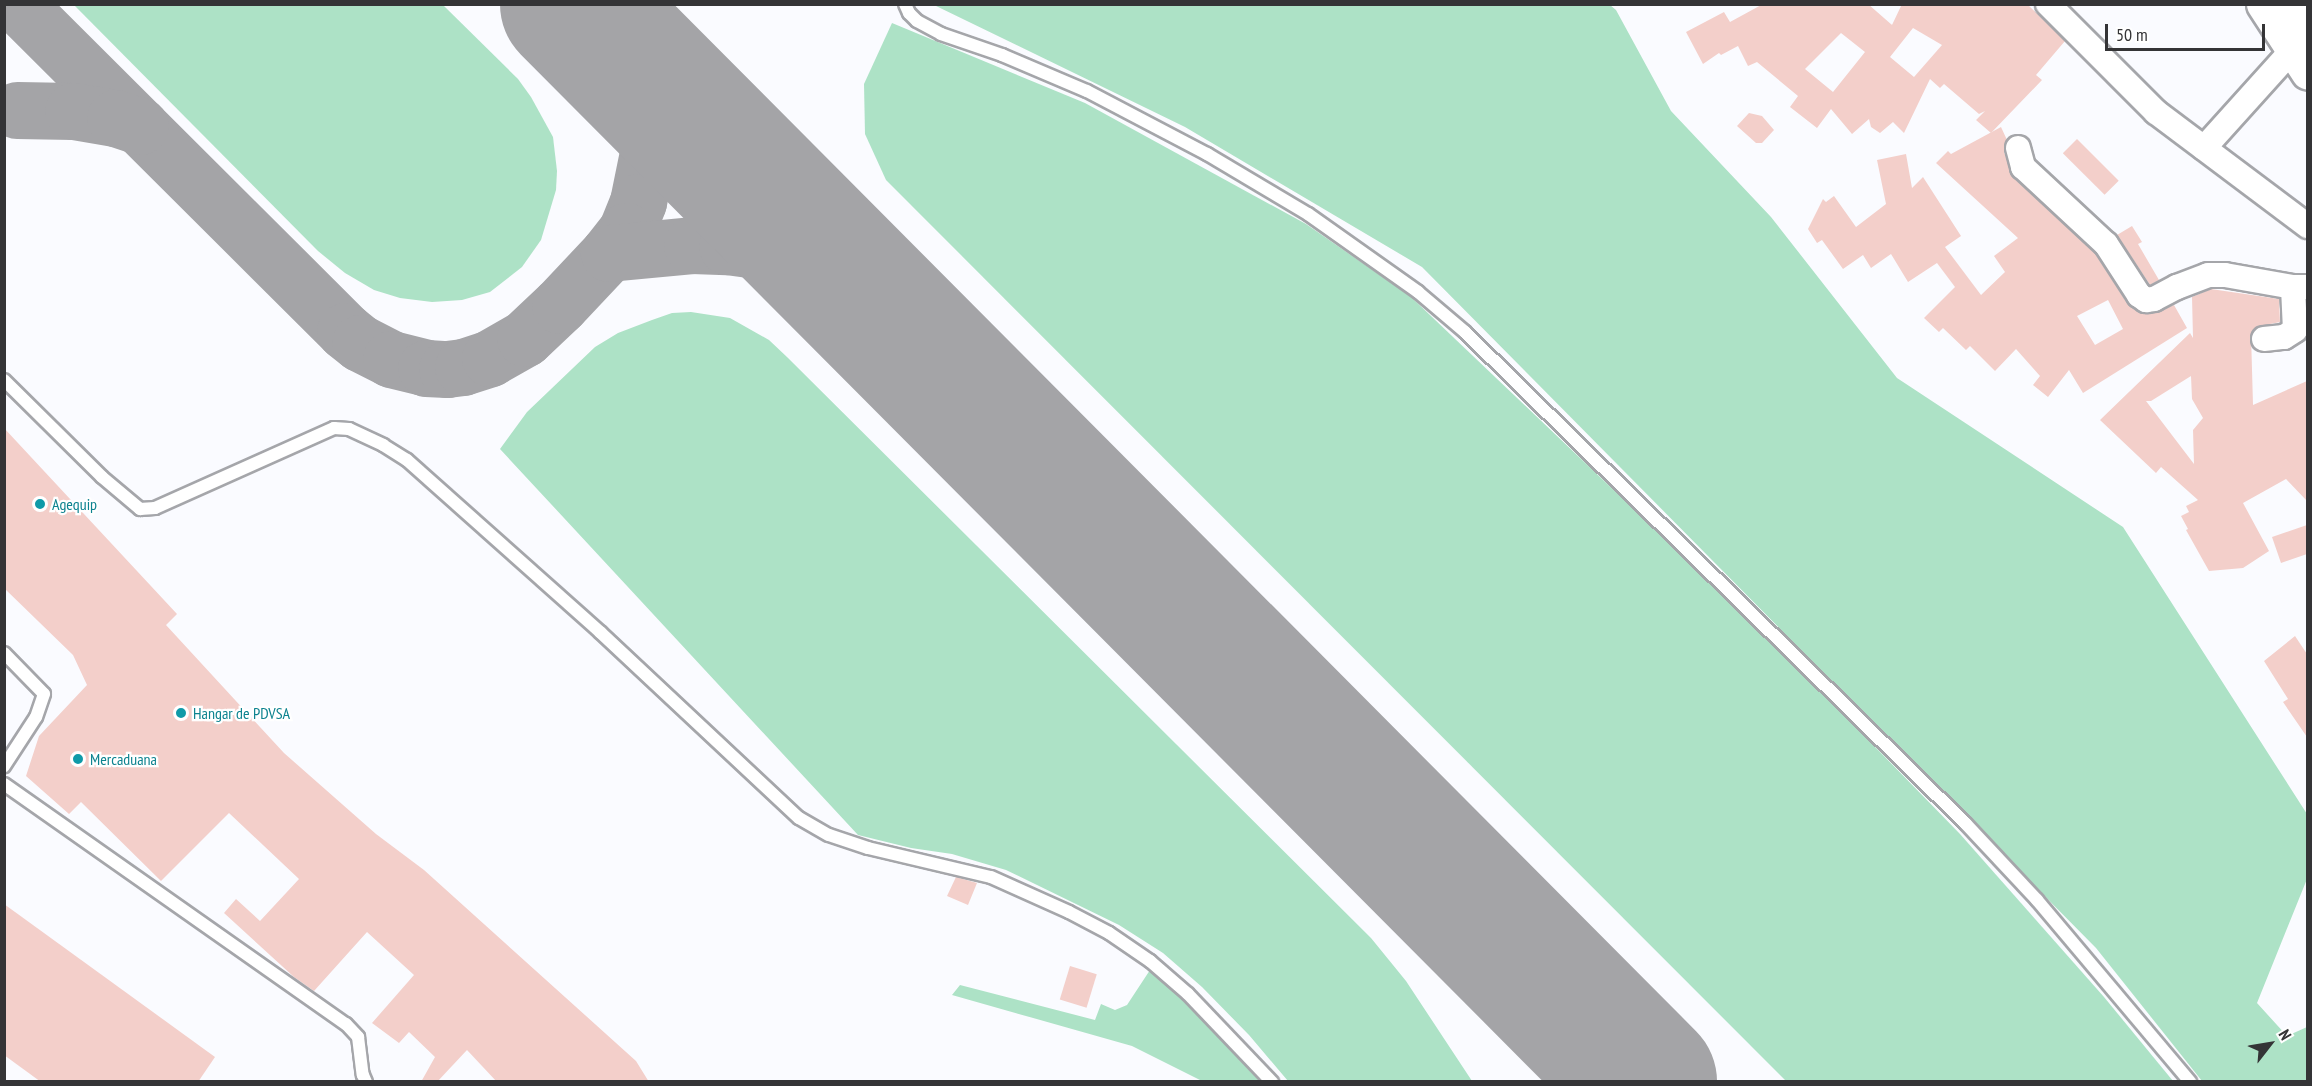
<!DOCTYPE html>
<html>
<head>
<meta charset="utf-8">
<style>
	body { margin:0 }
	#map { position:relative; width:2312px; height:1086px; overflow:hidden; background:#fafbff; font-family:"PT Sans Narrow",sans-serif }
	div>[style] { position:absolute }
	.green>* { inset:0; background:#ade2c6 }
	.taxiway>* { height:57px; margin:-28.5px; padding:0 28.5px; transform-origin:28.5px; border-radius:28.5px; background:#a4a4a7 }
	.runway>* { height:144px; margin:-72px; padding:0 72px; transform-origin:72px; border-radius:72px; background:#a4a4a7 }
	.building>* { inset:0; background:#f3cfca; transform-origin:0 0 }
	.roads { filter:drop-shadow(2px 0 #a5a6aa) drop-shadow(-2px 0 #a5a6aa) drop-shadow(0 2px #a5a6aa) drop-shadow(0 -2px #a5a6aa) }
	.lane>* { height:12px; margin:-6px; padding:0 6px; transform-origin:6px; border-radius:6px; background:#fff }
	.street>* { height:24px; margin:-12px; padding:0 12px; transform-origin:12px; border-radius:12px; background:#fff }
	.secondary>* { height:33px; margin:-16.5px; padding:0 16.5px; transform-origin:16.5px; border-radius:16.5px; background:#fff }
	.dots>* { width:16px; height:16px; translate:-50% -50%; box-sizing:border-box; border:3px solid #fff; border-radius:50% }
	span { translate:-50% -50%; white-space:nowrap; text-align:center; line-height:1.15; -webkit-text-stroke:4.5px #fff; paint-order:stroke }
	.culture-label { font-size:16px; color:#0d838f }
	.left { translate:0 -50%; text-align:left }
	.frame { position:absolute; inset:0; border:6px solid #343436; pointer-events:none }
	.north { position:absolute; left:2240px; top:1014px; width:60px; height:60px; -webkit-text-stroke:4px #fff; paint-order:stroke; rotate:59deg; font-size:16px; font-weight:700; line-height:24px; text-align:center; color:#343436 }
	.north::after { content:''; display:block; margin:auto; width:21px; height:27px; background:#343436; clip-path:polygon(50% 0,100% 100%,50% 72%,0 100%) }
	.scale { position:absolute; left:2105px; top:24px; width:160px; height:27px; box-sizing:border-box; border:3px solid #343436; border-top:0; padding-left:8px; font-size:18px; line-height:21px; white-space:nowrap; color:#343436; -webkit-text-stroke:4px #fff; paint-order:stroke }
</style>
</head>
<body>
<div id="map">
	<div class="green">
		<div style="clip-path:polygon(74px 5px,443px 5px,518px 79px,531px 97px,553px 137px,557px 171px,556px 190px,541px 240px,522px 267px,490px 292px,462px 300px,432px 302px,400px 298px,374px 290px,345px 273px,318px 251px)"></div>
		<div style="clip-path:polygon(934px 5px,1610px 5px,1616px 10px,1671px 111px,1771px 217px,1897px 378px,2123px 527px,2307px 814px,2307px 879px,2257px 1003px,2287px 1036px,2307px 1027px,2307px 1081px,2202px 1081px,2096px 948px,1422px 267px,1185px 127px)"></div>
		<div style="clip-path:polygon(892px 23px,1085px 103px,1306px 224px,1410px 296px,1768px 637px,1960px 834px,2104px 997px,2173px 1081px,1786px 1081px,886px 180px,865px 134px,864px 84px)"></div>
		<div style="clip-path:polygon(691px 312px,730px 318px,769px 340px,787px 357px,1371px 938px,1406px 981px,1472px 1081px,1288px 1081px,1249px 1035px,1202px 987px,1163px 953px,1119px 925px,1006px 870px,952px 854px,911px 848px,858px 835px,500px 449px,527px 412px,595px 347px,618px 333px,652px 320px,672px 313px)"></div>
		<div style="clip-path:polygon(1150px 970px,1213px 1028px,1261px 1081px,1202px 1081px,1132px 1046px,952px 995px,960px 985px,1095px 1020px,1101px 1004px,1115px 1010px,1127px 1005px)"></div>
	</div>
	<div class="taxiway">
		<div style="left:17px;top:4px;width:463px;rotate:44.9deg"></div>
		<div style="left:345px;top:331px;width:19px;rotate:39deg"></div>
		<div style="left:360px;top:343px;width:35px;rotate:27deg"></div>
		<div style="left:391px;top:359px;width:36px;rotate:14deg"></div>
		<div style="left:426px;top:368px;width:21px;rotate:3deg"></div>
		<div style="left:447px;top:369px;width:16px;rotate:-7deg"></div>
		<div style="left:463px;top:367px;width:28px;rotate:-18deg"></div>
		<div style="left:490px;top:358px;width:40px;rotate:-29.7deg"></div>
		<div style="left:525px;top:338px;width:48px;rotate:-43.3deg"></div>
		<div style="left:560px;top:305px;width:71px;rotate:-46.7deg"></div>
		<div style="left:620px;top:53px;width:36px;rotate:56deg"></div>
		<div style="left:640px;top:83px;width:31px;rotate:75deg"></div>
		<div style="left:648px;top:113px;width:30px;rotate:86deg"></div>
		<div style="left:650px;top:143px;width:60px;rotate:101.5deg"></div>
		<div style="left:638px;top:202px;width:31px;rotate:112deg"></div>
		<div style="left:626px;top:231px;width:28px;rotate:128deg"></div>
		<div style="left:609px;top:253px;width:83px;rotate:-5.5deg"></div>
		<div style="left:692px;top:245px;width:35px;rotate:2deg"></div>
		<div style="left:727px;top:246px;width:67px;rotate:7.8deg"></div>
		<div style="left:793px;top:255px;width:32px;rotate:20deg"></div>
		<div style="left:823px;top:266px;width:26px;rotate:29deg"></div>
		<div style="left:17px;top:110px;width:56px;rotate:1deg"></div>
		<div style="left:73px;top:111px;width:43px;rotate:9.5deg"></div>
		<div style="left:115px;top:118px;width:26px;rotate:18deg"></div>
		<div style="left:1563px;top:999px;width:72px;rotate:55.2deg"></div>
		<div style="left:1604px;top:1058px;width:26px;rotate:67deg"></div>
	</div>
	<div class="runway">
		<div style="left:572px;top:4px;width:1521px;rotate:45.13deg"></div>
	</div>
	<div class="building">
		<div style="clip-path:polygon(evenodd,1763px 4px,1868px 4px,1892px 25px,1902px 4px,2027px 4px,2065px 41px,2036px 75px,2042px 80px,1991px 133px,1976px 120px,1985px 111px,1979px 114px,1944px 84px,1940px 88px,1930px 79px,1904px 133px,1893px 122px,1880px 133px,1871px 127px,1869px 119px,1852px 134px,1831px 109px,1817px 128px,1790px 107px,1798px 96px,1757px 62px,1748px 66px,1738px 46px,1721px 55px,1719px 53px,1703px 64px,1686px 32px,1724px 12px,1730px 22px,1763px 4px,1913px 28px,1942px 45px,1914px 77px,1890px 57px,1913px 28px,1763px 4px,1841px 33px,1865px 52px,1833px 92px,1805px 69px,1841px 33px)"></div>
		<div style="clip-path:polygon(1749px 113px,1762px 116px,1774px 130px,1762px 143px,1756px 143px,1737px 126px)"></div>
		<div style="clip-path:polygon(evenodd,2001px 127px,2007px 140px,2004px 152px,2013px 177px,2095px 253px,2127px 303px,2138px 312px,2148px 314px,2174px 305px,2187px 328px,2083px 393px,2069px 370px,2048px 397px,2033px 385px,2040px 376px,2016px 349px,1995px 371px,1970px 346px,1966px 350px,1943px 328px,1939px 332px,1924px 318px,1955px 287px,1937px 263px,1908px 282px,1891px 254px,1871px 268px,1863px 255px,1843px 269px,1822px 240px,1817px 243px,1808px 229px,1823px 199px,1826px 202px,1834px 196px,1856px 227px,1886px 204px,1877px 160px,1906px 154px,1912px 188px,1923px 177px,1961px 236px,1945px 247px,1981px 295px,2005px 272px,1994px 256px,2018px 238px,1936px 163px,1948px 151px,1951px 154px,2001px 127px,2108px 300px,2123px 329px,2095px 345px,2077px 316px,2108px 300px)"></div>
		<div style="left:2077px;top:139px;width:59px;height:20px;rotate:45deg"></div>
		<div style="clip-path:polygon(2132px 226px,2142px 242px,2138px 244px,2159px 280px,2150px 285px,2117px 235px)"></div>
		<div style="clip-path:polygon(evenodd,2211px 289px,2279px 299px,2280px 322px,2256px 327px,2251px 334px,2253px 405px,2307px 381px,2307px 501px,2286px 479px,2243px 503px,2269px 551px,2243px 568px,2209px 571px,2186px 530px,2188px 529px,2181px 516px,2189px 512px,2186px 506px,2198px 500px,2161px 467px,2156px 473px,2100px 420px,2190px 333px,2193px 338px,2192px 297px,2211px 289px,2191px 376px,2192px 399px,2203px 418px,2193px 430px,2194px 464px,2146px 401px,2151px 401px,2191px 376px)"></div>
		<div style="clip-path:polygon(4px 428px,177px 614px,166px 625px,284px 753px,376px 834px,424px 870px,636px 1061px,649px 1082px,497px 1082px,467px 1050px,437px 1082px,421px 1082px,435px 1057px,409px 1032px,399px 1043px,372px 1023px,414px 975px,367px 932px,314px 991px,294px 977px,224px 913px,236px 899px,260px 921px,299px 879px,229px 813px,161px 881px,81px 802px,69px 814px,26px 776px,39px 736px,87px 685px,73px 655px,4px 588px)"></div>
		<div style="clip-path:polygon(2307px 525px,2307px 554px,2281px 563px,2272px 537px)"></div>
		<div style="clip-path:polygon(2295px 636px,2307px 654px,2307px 737px,2283px 702px,2288px 699px,2264px 661px)"></div>
		<div style="clip-path:polygon(956px 877px,977px 883px,968px 905px,947px 896px)"></div>
		<div style="clip-path:polygon(4px 904px,215px 1057px,198px 1082px,41px 1082px,4px 1055px)"></div>
		<div style="left:1070px;top:966px;width:28px;height:35px;rotate:17deg"></div>
	</div>
	<div class="roads">
		<div class="lane">
			<div style="left:905px;top:4px;width:10px;rotate:66deg"></div>
			<div style="left:909px;top:13px;width:11px;rotate:45deg"></div>
			<div style="left:917px;top:21px;width:27px;rotate:28deg"></div>
			<div style="left:941px;top:34px;width:65px;rotate:19deg"></div>
			<div style="left:1002px;top:55px;width:92px;rotate:23deg"></div>
			<div style="left:1087px;top:91px;width:136px;rotate:27.7deg"></div>
			<div style="left:1207px;top:154px;width:117px;rotate:30.7deg"></div>
			<div style="left:1308px;top:214px;width:135px;rotate:35.3deg"></div>
			<div style="left:1418px;top:292px;width:62px;rotate:40.4deg"></div>
			<div style="left:1465px;top:332px;width:702px;rotate:44.48deg"></div>
			<div style="left:1966px;top:824px;width:104px;rotate:46.9deg"></div>
			<div style="left:2037px;top:900px;width:238px;rotate:49.9deg"></div>
			<div style="left:4px;top:380px;width:138px;rotate:44.7deg"></div>
			<div style="left:102px;top:477px;width:50px;rotate:40.1deg"></div>
			<div style="left:140px;top:509px;width:15px;rotate:-4deg"></div>
			<div style="left:155px;top:508px;width:196px;rotate:-24.1deg"></div>
			<div style="left:334px;top:428px;width:15px;rotate:4deg"></div>
			<div style="left:349px;top:429px;width:38px;rotate:25deg"></div>
			<div style="left:383px;top:445px;width:28px;rotate:32deg"></div>
			<div style="left:407px;top:460px;width:259px;rotate:41.7deg"></div>
			<div style="left:600px;top:632px;width:272px;rotate:43.1deg"></div>
			<div style="left:799px;top:818px;width:34px;rotate:30deg"></div>
			<div style="left:829px;top:835px;width:41px;rotate:18.4deg"></div>
			<div style="left:868px;top:848px;width:126px;rotate:13.3deg"></div>
			<div style="left:991px;top:877px;width:85px;rotate:24.2deg"></div>
			<div style="left:1069px;top:912px;width:45px;rotate:27.7deg"></div>
			<div style="left:1109px;top:933px;width:50px;rotate:34.3deg"></div>
			<div style="left:1150px;top:961px;width:50px;rotate:41deg"></div>
			<div style="left:1188px;top:994px;width:122px;rotate:46.3deg"></div>
			<div style="left:4px;top:653px;width:57px;rotate:45.7deg"></div>
			<div style="left:44px;top:694px;width:24px;rotate:109deg"></div>
			<div style="left:36px;top:717px;width:59px;rotate:123.1deg"></div>
			<div style="left:4px;top:784px;width:418px;rotate:35.1deg"></div>
			<div style="left:346px;top:1024px;width:18px;rotate:47deg"></div>
			<div style="left:358px;top:1037px;width:38px;rotate:83deg"></div>
			<div style="left:363px;top:1075px;width:8px;rotate:67deg"></div>
		</div>
		<div class="street">
			<div style="left:2048px;top:4px;width:153px;rotate:45deg"></div>
			<div style="left:2156px;top:112px;width:190px;rotate:36.9deg"></div>
			<div style="left:2018px;top:148px;width:20px;rotate:75deg"></div>
			<div style="left:2023px;top:167px;width:113px;rotate:42.9deg"></div>
			<div style="left:2106px;top:244px;width:61px;rotate:57.1deg"></div>
			<div style="left:2139px;top:295px;width:9px;rotate:36deg"></div>
			<div style="left:2146px;top:300px;width:8px;rotate:-7deg"></div>
			<div style="left:2154px;top:299px;width:26px;rotate:-28deg"></div>
			<div style="left:2177px;top:287px;width:33px;rotate:-21deg"></div>
			<div style="left:2208px;top:275px;width:17px"></div>
			<div style="left:2225px;top:275px;width:69px;rotate:10deg"></div>
			<div style="left:2293px;top:287px;width:15px"></div>
			<div style="left:2204px;top:148px;width:135px;rotate:-48deg"></div>
			<div style="left:2294px;top:48px;width:17px;rotate:-33deg"></div>
			<div style="left:2264px;top:339px;width:20px;rotate:-6deg"></div>
			<div style="left:2284px;top:337px;width:13px;rotate:-32deg"></div>
			<div style="left:2295px;top:330px;width:43px;rotate:-92.7deg"></div>
		</div>
		<div class="secondary">
			<div style="left:2263px;top:4px;width:82px;rotate:56.9deg"></div>
			<div style="left:2299px;top:4px;width:17px;rotate:57deg"></div>
		</div>
	</div>
	<div class="dots">
		<div style="left:40px;top:504px;background:#0f9aa8"></div>
		<div style="left:181px;top:713px;background:#0f9aa8"></div>
		<div style="left:78px;top:759px;background:#0f9aa8"></div>
	</div>
	<div class="culture-label">
		<span class="left" style="left:52px;top:504px">Agequip</span>
		<span class="left" style="left:193px;top:713px">Hangar de PDVSA</span>
		<span class="left" style="left:90px;top:759px">Mercaduana</span>
	</div>
	<div class="frame"></div>
	<div class="north">N</div>
	<div class="scale">50 m</div>
</div>
</body>
</html>
